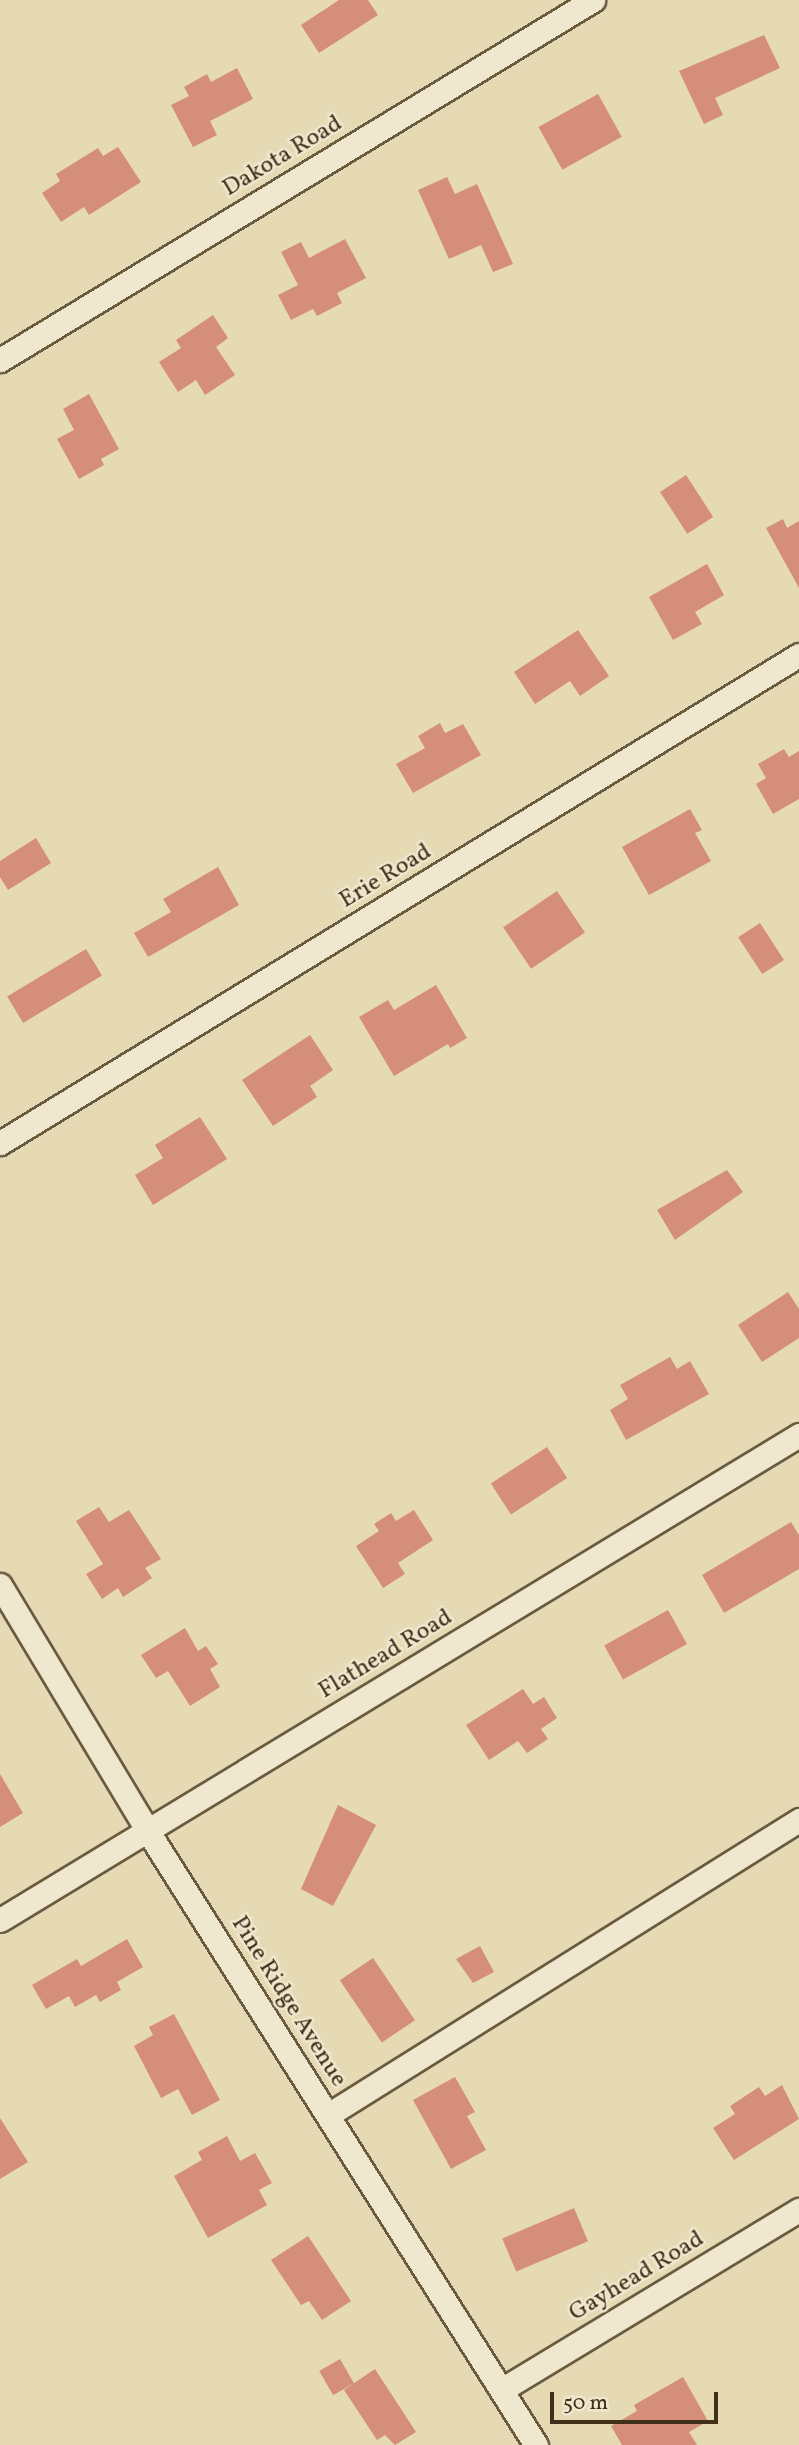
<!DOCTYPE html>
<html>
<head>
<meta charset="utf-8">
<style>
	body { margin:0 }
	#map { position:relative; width:799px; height:2445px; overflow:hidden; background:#e6dab4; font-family:Vollkorn,serif }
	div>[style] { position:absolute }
	.building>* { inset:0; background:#d58e7a; transform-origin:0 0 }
	.roads { filter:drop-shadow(2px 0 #6a5a40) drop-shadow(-2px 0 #6a5a40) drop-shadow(0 2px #6a5a40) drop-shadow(0 -2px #6a5a40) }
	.minor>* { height:23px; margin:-11.5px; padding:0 11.5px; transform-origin:11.5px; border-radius:11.5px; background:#efe7ce }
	span { translate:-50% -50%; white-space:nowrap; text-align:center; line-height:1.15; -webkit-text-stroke:5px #efe7ce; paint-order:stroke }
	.street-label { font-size:24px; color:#412f19 }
	.scale { position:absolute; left:550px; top:2392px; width:168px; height:32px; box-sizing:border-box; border:4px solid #412f19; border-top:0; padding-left:9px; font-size:21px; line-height:24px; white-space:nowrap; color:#412f19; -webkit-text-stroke:5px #efe7ce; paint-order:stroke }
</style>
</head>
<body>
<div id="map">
	<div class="building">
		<div style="clip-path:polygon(339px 0,368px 0,378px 15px,319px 53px,301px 25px)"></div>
		<div style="clip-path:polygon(764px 35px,780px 68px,715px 98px,723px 115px,704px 124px,679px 71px)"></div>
		<div style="clip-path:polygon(237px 68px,253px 99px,210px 121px,217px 135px,193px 147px,171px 105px,189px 96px,184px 87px,207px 74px,211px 82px)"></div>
		<div style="left:598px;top:94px;width:49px;height:68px;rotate:61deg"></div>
		<div style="clip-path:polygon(118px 147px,141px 182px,89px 215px,84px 207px,61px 222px,42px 193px,60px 181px,56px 174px,98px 148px,103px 156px)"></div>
		<div style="clip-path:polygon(447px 177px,455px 194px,477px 184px,513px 264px,493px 272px,481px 245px,449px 259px,418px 190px)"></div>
		<div style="clip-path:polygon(345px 239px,366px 278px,337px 293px,342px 303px,317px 316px,313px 309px,291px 320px,278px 295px,298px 285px,281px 252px,301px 242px,309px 258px)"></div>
		<div style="clip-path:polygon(213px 315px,228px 338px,216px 347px,235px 375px,205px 395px,196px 380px,178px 392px,159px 362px,181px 348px,176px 340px)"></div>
		<div style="clip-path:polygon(89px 394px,119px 449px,101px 459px,104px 465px,79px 479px,57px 439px,74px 430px,63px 409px)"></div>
		<div style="left:686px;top:475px;width:50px;height:31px;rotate:57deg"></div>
		<div style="clip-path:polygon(783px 519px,787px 528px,799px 521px,799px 588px,766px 528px)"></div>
		<div style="clip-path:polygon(707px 564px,724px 595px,695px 612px,702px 624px,673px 640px,649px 597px)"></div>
		<div style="clip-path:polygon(578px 630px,609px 676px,580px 696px,570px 681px,535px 704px,514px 672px)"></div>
		<div style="clip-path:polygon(440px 723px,445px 733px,463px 724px,481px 755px,413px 793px,396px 764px,425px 748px,418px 736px)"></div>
		<div style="clip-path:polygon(784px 749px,789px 757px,799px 751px,799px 799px,773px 814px,756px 784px,766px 778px,758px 764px)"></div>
		<div style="clip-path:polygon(690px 809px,702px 830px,695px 833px,711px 861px,649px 895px,622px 847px)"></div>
		<div style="clip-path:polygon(36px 838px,51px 863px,8px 890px,0 877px,0 861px)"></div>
		<div style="clip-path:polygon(218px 867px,239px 905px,148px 957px,134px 933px,171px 912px,163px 899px)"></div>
		<div style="left:557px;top:891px;width:50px;height:65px;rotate:56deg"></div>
		<div style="left:760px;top:923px;width:44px;height:26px;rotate:57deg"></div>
		<div style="left:86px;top:949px;width:31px;height:92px;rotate:59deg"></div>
		<div style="clip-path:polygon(436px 985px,467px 1038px,450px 1048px,448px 1044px,394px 1076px,359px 1017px,388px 1000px,394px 1010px)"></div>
		<div style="clip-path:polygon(310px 1035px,333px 1070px,310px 1086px,317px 1097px,273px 1126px,242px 1080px)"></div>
		<div style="clip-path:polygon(200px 1117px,227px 1159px,153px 1205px,135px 1175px,163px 1158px,155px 1145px)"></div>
		<div style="clip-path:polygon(727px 1170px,743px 1192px,675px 1240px,657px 1210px)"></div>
		<div style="clip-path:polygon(788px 1292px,799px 1309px,799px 1338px,762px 1362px,738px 1325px)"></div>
		<div style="clip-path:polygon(670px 1357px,677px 1369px,690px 1361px,709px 1394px,626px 1440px,610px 1410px,628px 1399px,620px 1385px)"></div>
		<div style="left:547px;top:1447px;width:37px;height:67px;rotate:57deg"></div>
		<div style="clip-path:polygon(99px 1507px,109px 1522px,129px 1510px,161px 1559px,145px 1568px,152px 1578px,123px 1597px,118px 1588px,102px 1599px,86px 1574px,103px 1564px,76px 1521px)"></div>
		<div style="clip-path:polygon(414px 1510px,433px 1540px,398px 1563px,405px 1574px,383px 1588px,356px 1546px,379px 1531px,374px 1524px,391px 1513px,396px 1521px)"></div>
		<div style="clip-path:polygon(791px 1522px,799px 1535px,799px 1569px,724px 1613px,702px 1575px)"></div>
		<div style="left:668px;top:1610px;width:39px;height:73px;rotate:61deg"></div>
		<div style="clip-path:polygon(185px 1628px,198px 1651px,206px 1646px,218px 1664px,210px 1669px,220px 1687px,190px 1706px,168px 1671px,156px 1678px,141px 1655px)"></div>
		<div style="clip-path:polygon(523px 1689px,533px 1704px,544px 1697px,557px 1718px,541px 1729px,548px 1739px,527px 1753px,518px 1741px,489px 1760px,466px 1725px)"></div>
		<div style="clip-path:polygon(0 1774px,23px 1813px,0 1827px)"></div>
		<div style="clip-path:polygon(338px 1805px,376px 1825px,333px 1906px,301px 1889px)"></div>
		<div style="clip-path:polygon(127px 1939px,143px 1967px,117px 1982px,121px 1990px,100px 2002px,96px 1995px,75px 2007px,69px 1996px,46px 2009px,32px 1985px,77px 1959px,81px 1966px)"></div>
		<div style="clip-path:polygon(480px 1946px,494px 1972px,473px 1983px,456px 1959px)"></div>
		<div style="left:373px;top:1958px;width:75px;height:40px;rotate:56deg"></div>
		<div style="clip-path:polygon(174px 2014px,220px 2100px,192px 2115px,178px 2089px,161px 2098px,134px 2046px,153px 2035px,149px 2027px)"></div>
		<div style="clip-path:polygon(455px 2077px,475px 2112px,467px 2116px,486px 2150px,451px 2169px,413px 2100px)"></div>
		<div style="clip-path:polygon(782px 2085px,799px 2119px,734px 2160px,713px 2128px,735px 2114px,730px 2106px,759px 2087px,765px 2096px)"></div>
		<div style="clip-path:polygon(0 2118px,28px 2162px,0 2179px)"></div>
		<div style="clip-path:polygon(227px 2136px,240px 2161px,255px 2153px,272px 2183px,259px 2190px,267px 2205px,208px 2238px,174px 2176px,202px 2160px,198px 2152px)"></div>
		<div style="left:574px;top:2208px;width:36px;height:78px;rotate:67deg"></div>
		<div style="clip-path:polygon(308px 2236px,351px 2301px,322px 2320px,309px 2301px,301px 2305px,271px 2260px)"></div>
		<div style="left:340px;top:2359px;width:28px;height:24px;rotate:60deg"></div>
		<div style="clip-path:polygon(375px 2369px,416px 2432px,395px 2445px,385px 2435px,377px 2440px,344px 2390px)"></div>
		<div style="clip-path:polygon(683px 2377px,708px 2421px,689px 2432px,697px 2445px,622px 2445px,611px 2426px,637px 2411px,634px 2405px)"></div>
	</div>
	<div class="roads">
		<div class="minor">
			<div style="left:0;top:360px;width:694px;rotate:-31.26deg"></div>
			<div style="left:0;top:1143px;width:936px;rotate:-31.42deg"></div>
			<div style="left:0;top:1585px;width:286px;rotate:59deg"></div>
			<div style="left:147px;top:1830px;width:728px;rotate:57.69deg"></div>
			<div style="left:0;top:1920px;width:935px;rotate:-31.26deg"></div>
			<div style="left:328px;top:2115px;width:556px;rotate:-32.06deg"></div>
			<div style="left:503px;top:2389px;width:346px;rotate:-31.2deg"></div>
		</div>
	</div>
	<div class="street-label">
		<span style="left:283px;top:157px;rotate:-31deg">Dakota Road</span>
		<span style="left:386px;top:877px;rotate:-31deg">Erie Road</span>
		<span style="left:386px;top:1655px;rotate:-31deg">Flathead Road</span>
		<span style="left:288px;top:2002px;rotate:58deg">Pine Ridge Avenue</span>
		<span style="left:637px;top:2277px;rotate:-31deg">Gayhead Road</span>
	</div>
	<div class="scale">50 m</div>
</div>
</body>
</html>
